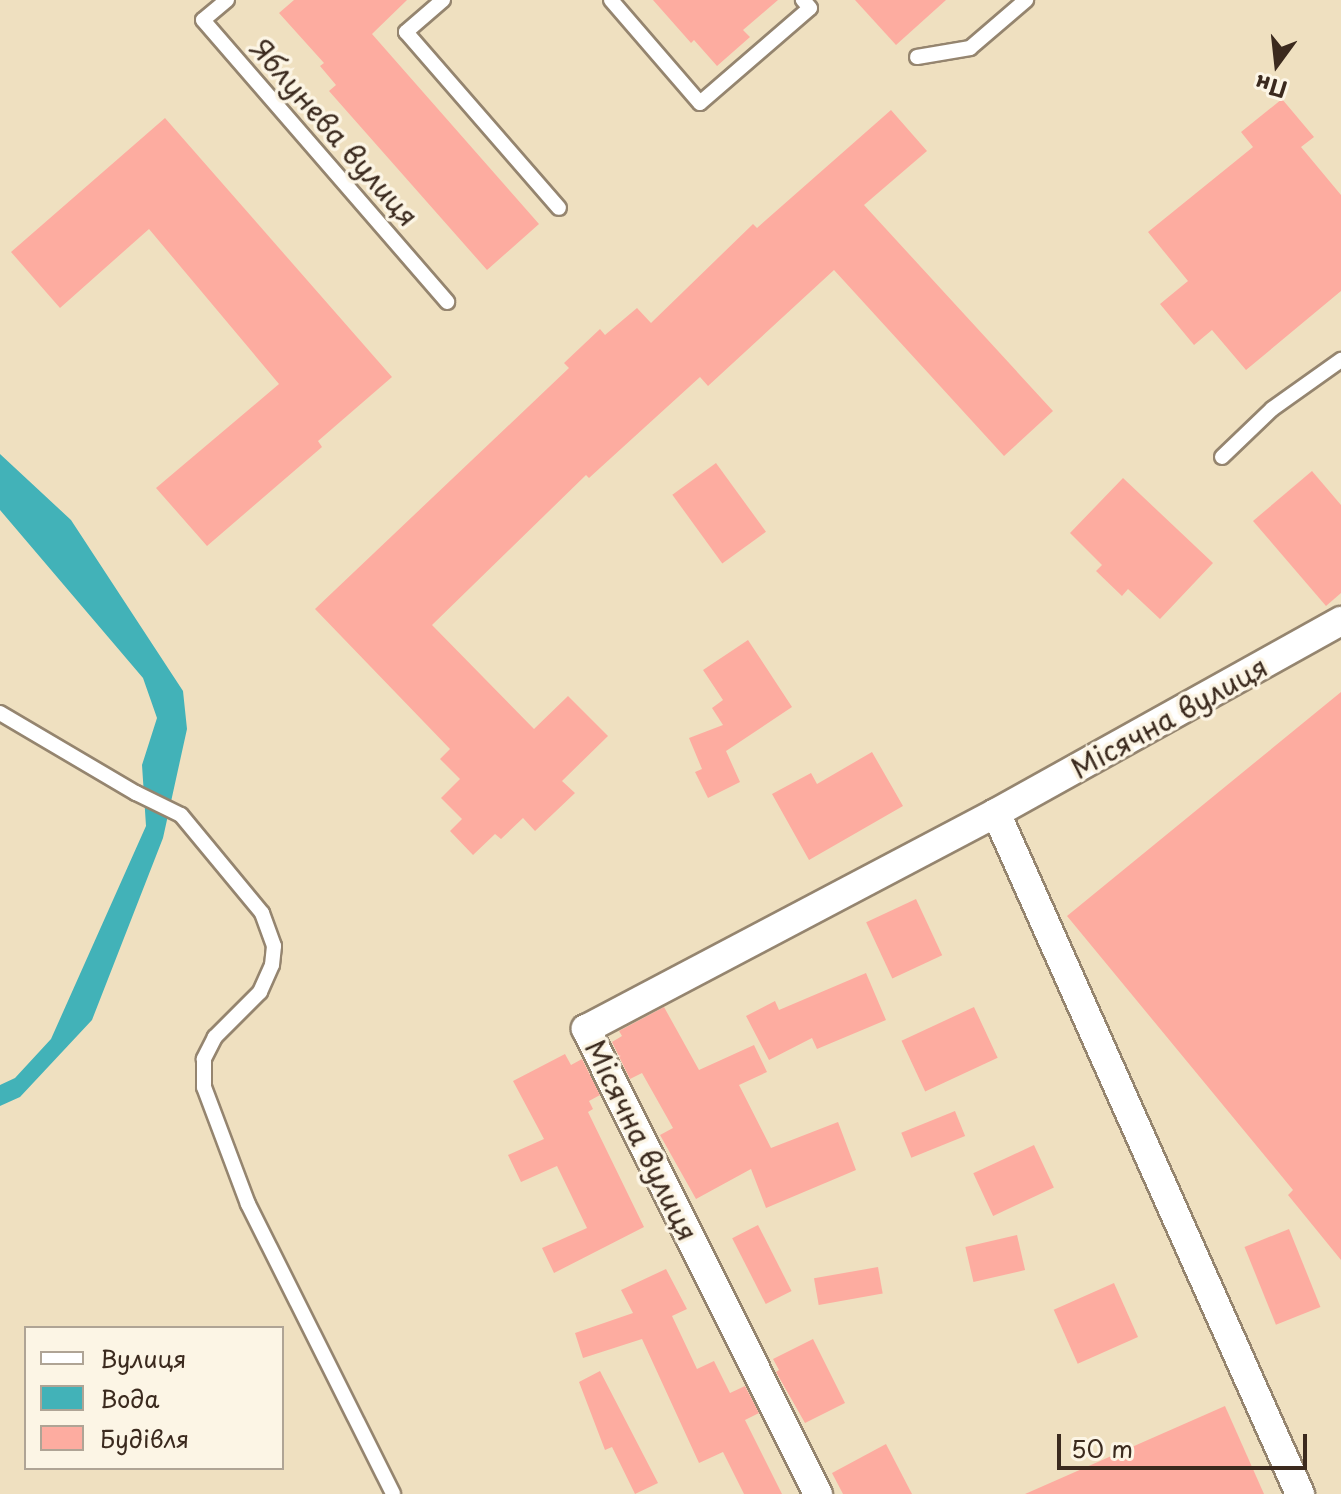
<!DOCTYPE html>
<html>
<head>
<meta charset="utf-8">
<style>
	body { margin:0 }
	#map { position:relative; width:1341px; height:1494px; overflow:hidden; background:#efe0c0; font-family:"Playpen Sans",sans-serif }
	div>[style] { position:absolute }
	.water>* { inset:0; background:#42b2b8 }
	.building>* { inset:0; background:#fdaca0; transform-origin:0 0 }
	.roads { filter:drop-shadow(2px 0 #95856f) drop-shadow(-2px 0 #95856f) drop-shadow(0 2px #95856f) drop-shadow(0 -2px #95856f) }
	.lane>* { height:14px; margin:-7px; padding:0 7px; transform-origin:7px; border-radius:7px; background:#fff }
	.street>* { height:28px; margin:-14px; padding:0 14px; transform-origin:14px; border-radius:14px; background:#fff }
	span { translate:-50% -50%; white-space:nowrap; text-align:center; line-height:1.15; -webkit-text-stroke:7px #fcf5e5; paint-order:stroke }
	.street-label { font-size:28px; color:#3b2a1e }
	.legend { position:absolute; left:24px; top:1326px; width:260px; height:144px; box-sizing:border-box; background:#fcf5e5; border:2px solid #afa495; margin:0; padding:10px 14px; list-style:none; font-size:24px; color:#3b2a1e }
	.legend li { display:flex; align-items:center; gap:16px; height:40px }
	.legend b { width:40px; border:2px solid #afa495 }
	.north { position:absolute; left:1237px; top:24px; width:80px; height:80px; -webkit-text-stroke:6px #fcf5e5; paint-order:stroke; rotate:195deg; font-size:22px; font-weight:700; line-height:32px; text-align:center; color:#3b2a1e }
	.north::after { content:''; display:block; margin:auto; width:28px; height:36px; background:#3b2a1e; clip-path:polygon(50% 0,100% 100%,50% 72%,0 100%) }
	.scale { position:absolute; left:1057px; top:1434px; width:250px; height:36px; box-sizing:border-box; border:4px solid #3b2a1e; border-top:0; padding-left:10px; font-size:24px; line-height:28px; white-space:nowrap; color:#3b2a1e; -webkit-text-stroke:6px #fcf5e5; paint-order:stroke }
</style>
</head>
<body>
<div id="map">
	<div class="water">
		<div style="clip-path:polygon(0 454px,71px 520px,183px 691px,187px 729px,163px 838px,92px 1020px,20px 1097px,0 1106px,0 1085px,15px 1078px,51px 1039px,146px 826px,142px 765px,157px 718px,143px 678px,0 510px)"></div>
	</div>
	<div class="building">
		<div style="clip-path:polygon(294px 0,407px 0,372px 34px,539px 224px,487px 270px,329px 91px,336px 85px,320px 66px,324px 63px,279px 13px)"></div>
		<div style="clip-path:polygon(653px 0,778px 0,743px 30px,750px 37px,717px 66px,694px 40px,691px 43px)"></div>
		<div style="clip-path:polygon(855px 0,946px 0,896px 45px)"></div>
		<div style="clip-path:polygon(1282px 99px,1314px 137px,1301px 147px,1341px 195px,1341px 291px,1246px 370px,1212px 330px,1194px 345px,1160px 304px,1188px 281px,1148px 232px,1253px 147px,1241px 132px)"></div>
		<div style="clip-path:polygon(891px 110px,927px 151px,864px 205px,1053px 411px,1004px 456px,834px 270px,708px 386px,700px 377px,589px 478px,586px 475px,432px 625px,534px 729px,568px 696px,608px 736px,562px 781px,575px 793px,535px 831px,523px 818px,501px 839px,495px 834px,473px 855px,450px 831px,462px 819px,441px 798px,460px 779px,440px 759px,450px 749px,315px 609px,569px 368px,564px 363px,600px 329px,605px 335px,637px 308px,651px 323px,753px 224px,757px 228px)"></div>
		<div style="clip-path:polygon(165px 118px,392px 377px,318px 441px,322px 447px,207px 546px,156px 488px,279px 384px,149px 229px,60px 308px,11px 252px)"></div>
		<div style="left:716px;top:463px;width:85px;height:54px;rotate:54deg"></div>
		<div style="clip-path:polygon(1312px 471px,1341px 505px,1341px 593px,1326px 606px,1253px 521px)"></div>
		<div style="clip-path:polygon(1123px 478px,1213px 563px,1160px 619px,1128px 589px,1122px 596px,1096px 571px,1102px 565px,1070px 533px)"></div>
		<div style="clip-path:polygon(748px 640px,792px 707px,726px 751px,740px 782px,708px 798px,695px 772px,702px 769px,689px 738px,723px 725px,712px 708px,723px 700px,703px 670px)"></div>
		<div style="clip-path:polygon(1341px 692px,1341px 1260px,1288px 1195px,1293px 1190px,1067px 916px)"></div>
		<div style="clip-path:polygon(872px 752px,903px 806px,809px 860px,772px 794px,811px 773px,817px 784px)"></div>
		<div style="left:916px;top:899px;width:62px;height:55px;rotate:65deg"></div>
		<div style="clip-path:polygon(866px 973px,886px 1020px,817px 1049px,812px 1038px,769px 1060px,746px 1016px,775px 1001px,779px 1010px)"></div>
		<div style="clip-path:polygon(664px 1007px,699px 1070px,754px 1045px,767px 1072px,739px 1085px,771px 1148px,838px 1122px,856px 1170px,766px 1208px,751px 1169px,696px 1199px,660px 1135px,673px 1128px,642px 1073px,630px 1079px,612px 1042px,622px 1036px,619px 1031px)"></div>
		<div style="left:974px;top:1007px;width:56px;height:80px;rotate:65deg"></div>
		<div style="clip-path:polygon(565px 1054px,571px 1065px,582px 1059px,600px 1095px,589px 1101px,593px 1109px,588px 1112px,644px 1227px,554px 1273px,542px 1248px,587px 1228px,557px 1166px,521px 1182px,508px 1155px,544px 1139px,513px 1081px)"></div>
		<div style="left:955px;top:1111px;width:27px;height:58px;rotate:68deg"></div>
		<div style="left:1034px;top:1145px;width:47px;height:67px;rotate:65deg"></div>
		<div style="left:758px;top:1225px;width:74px;height:29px;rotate:63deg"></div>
		<div style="left:1289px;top:1229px;width:84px;height:48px;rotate:68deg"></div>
		<div style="left:1017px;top:1235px;width:36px;height:53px;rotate:77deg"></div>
		<div style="left:878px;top:1267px;width:27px;height:65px;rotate:80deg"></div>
		<div style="clip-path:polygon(666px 1269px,687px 1309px,672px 1316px,697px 1369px,714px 1361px,730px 1393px,745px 1386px,759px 1413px,745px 1420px,782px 1494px,744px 1494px,723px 1452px,699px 1463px,642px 1339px,583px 1358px,575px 1333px,633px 1313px,621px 1290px)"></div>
		<div style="left:1114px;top:1283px;width:59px;height:66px;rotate:66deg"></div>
		<div style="clip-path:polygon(813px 1339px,845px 1403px,805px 1423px,776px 1372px,779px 1370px,773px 1359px)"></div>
		<div style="clip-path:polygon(600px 1371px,658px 1483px,635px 1494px,612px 1447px,605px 1450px,579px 1382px)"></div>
		<div style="clip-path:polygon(1225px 1406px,1264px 1494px,1025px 1494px)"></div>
		<div style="clip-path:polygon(886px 1444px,912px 1494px,843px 1494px,832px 1473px)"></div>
	</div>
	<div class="roads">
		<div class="lane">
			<div style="left:227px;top:0;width:31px;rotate:140deg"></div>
			<div style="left:203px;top:20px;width:373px;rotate:49.1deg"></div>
			<div style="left:443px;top:0;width:49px;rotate:139.1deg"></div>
			<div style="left:406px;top:32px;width:233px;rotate:49deg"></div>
			<div style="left:611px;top:0;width:136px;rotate:49.2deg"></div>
			<div style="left:700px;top:103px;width:145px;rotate:-40.8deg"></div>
			<div style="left:810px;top:8px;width:11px;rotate:-131deg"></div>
			<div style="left:917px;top:57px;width:54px;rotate:-9.6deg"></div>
			<div style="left:970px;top:48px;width:74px;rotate:-40.6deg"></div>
			<div style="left:1222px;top:457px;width:69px;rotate:-43.8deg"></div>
			<div style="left:1272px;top:409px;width:85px;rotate:-35.4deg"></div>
			<div style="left:0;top:713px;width:158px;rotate:30.5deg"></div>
			<div style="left:136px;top:793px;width:50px;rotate:26.1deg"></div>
			<div style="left:181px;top:815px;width:127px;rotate:50.4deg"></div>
			<div style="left:262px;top:913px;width:35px;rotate:70deg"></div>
			<div style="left:274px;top:946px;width:19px;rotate:96deg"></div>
			<div style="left:272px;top:965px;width:30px;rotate:114deg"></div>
			<div style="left:260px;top:992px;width:64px;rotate:135deg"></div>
			<div style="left:215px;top:1037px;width:25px;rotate:117deg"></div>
			<div style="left:204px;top:1059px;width:28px;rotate:90deg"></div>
			<div style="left:204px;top:1087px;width:125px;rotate:69.4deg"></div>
			<div style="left:248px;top:1204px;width:324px;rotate:63.4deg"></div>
		</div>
		<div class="street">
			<div style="left:996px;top:813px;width:746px;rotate:65.94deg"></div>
			<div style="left:818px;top:1494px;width:520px;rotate:-116.52deg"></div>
			<div style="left:586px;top:1029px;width:463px;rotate:-27.8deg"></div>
			<div style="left:996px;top:813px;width:395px;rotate:-29.1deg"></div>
		</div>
	</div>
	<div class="street-label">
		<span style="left:335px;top:132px;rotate:49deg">Яблунева вулиця</span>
		<span style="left:1169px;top:717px;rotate:-29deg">Місячна вулиця</span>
		<span style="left:642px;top:1140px;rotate:64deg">Місячна вулиця</span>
	</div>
	<ul class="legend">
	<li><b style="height:10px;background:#fff"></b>Вулиця</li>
	<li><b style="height:22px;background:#42b2b8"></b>Вода</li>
	<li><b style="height:22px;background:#fdaca0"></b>Будівля</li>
	</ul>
	<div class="north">Пн</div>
	<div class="scale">50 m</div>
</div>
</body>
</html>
